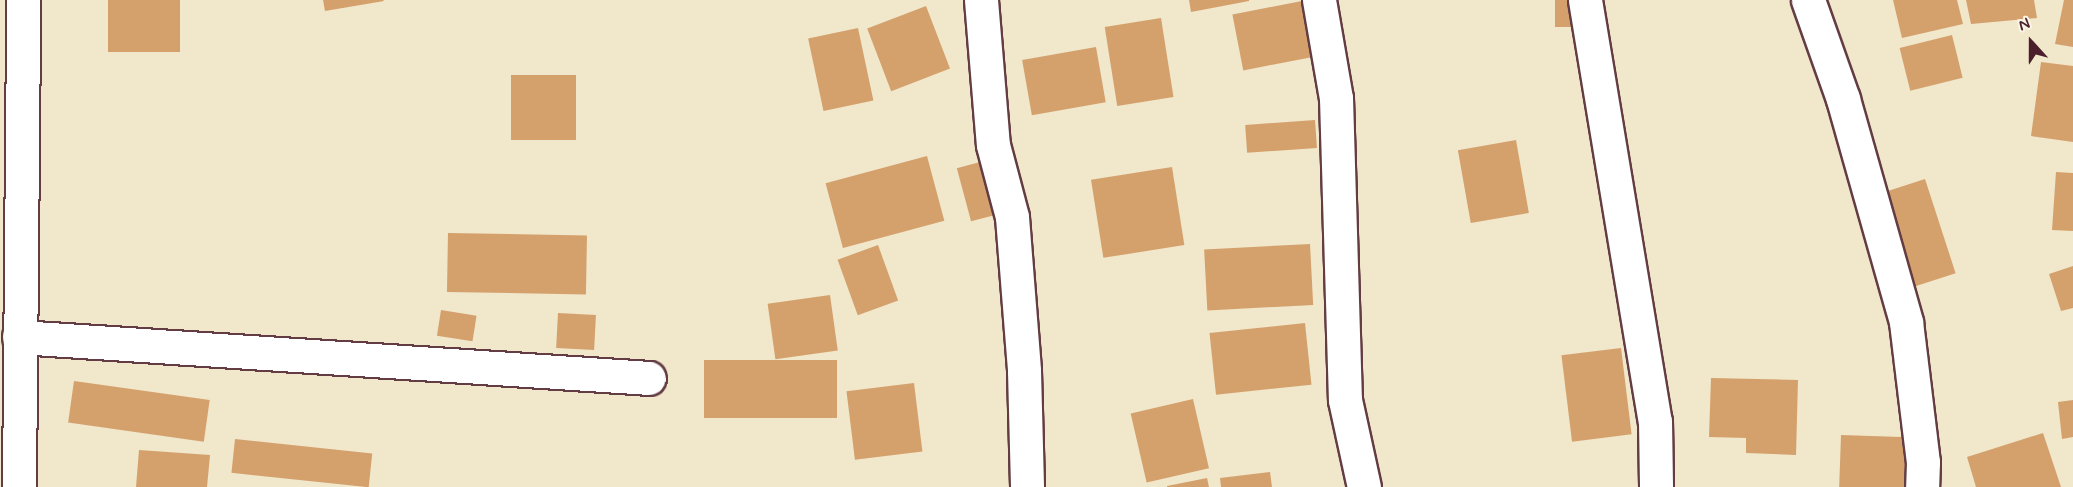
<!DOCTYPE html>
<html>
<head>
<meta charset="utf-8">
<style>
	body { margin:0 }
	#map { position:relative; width:2073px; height:487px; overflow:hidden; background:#f1e7cb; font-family:Mynerve,sans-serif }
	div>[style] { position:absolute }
	.building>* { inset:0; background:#d4a16d; transform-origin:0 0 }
	.roads { filter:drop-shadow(2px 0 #633d43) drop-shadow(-2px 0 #633d43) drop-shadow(0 2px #633d43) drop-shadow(0 -2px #633d43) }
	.minor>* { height:33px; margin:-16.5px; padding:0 16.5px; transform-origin:16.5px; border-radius:16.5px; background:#fff }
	span { translate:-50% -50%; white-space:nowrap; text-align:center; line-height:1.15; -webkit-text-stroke:4.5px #fcf5e5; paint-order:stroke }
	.north { position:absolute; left:2001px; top:12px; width:60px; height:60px; -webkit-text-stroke:4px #fcf5e5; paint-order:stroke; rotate:339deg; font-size:16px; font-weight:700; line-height:24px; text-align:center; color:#4a1f2b }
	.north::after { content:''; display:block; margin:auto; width:21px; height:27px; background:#4a1f2b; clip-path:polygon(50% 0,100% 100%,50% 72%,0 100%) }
</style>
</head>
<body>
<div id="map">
	<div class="building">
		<div style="left:108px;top:0;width:72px;height:52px"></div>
		<div style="clip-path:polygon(323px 0,383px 0,384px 1px,325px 11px)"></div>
		<div style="clip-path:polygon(1189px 0,1249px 0,1249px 1px,1191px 12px)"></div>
		<div style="left:1307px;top:0;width:57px;height:76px;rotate:79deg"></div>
		<div style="left:1555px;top:0;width:18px;height:27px"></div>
		<div style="clip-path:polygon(1893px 0,1957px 0,1963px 24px,1902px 38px)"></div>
		<div style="clip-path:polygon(1966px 0,2034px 0,2037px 18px,1971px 24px)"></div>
		<div style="clip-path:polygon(2064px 0,2073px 0,2073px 47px,2055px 44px)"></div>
		<div style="left:926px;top:6px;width:67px;height:63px;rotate:69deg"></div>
		<div style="left:1161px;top:18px;width:80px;height:57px;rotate:81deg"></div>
		<div style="left:858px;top:28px;width:74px;height:51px;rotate:78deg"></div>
		<div style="left:1952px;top:35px;width:44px;height:54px;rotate:76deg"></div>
		<div style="left:1096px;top:47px;width:56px;height:75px;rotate:80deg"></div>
		<div style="clip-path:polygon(2041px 62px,2073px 66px,2073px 142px,2031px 136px)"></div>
		<div style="left:576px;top:75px;width:65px;height:65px;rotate:90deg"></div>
		<div style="left:1315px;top:120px;width:28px;height:70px;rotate:86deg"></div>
		<div style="left:1516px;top:140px;width:74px;height:59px;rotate:80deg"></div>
		<div style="left:927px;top:156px;width:67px;height:105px;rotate:75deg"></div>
		<div style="left:980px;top:162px;width:55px;height:24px;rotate:75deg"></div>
		<div style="left:1172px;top:167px;width:79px;height:82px;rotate:81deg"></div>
		<div style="clip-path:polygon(2056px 172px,2073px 173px,2073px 231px,2052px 230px)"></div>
		<div style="left:1925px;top:179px;width:99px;height:48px;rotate:72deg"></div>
		<div style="left:448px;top:233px;width:139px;height:59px;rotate:1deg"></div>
		<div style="left:1310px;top:244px;width:61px;height:106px;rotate:87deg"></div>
		<div style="left:878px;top:245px;width:59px;height:43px;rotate:70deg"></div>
		<div style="clip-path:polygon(2073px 266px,2073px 308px,2061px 311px,2049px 274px)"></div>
		<div style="left:830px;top:295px;width:56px;height:63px;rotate:82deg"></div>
		<div style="left:441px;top:310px;width:36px;height:26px;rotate:9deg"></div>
		<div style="left:558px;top:313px;width:38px;height:35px;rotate:3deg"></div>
		<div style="left:1305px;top:323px;width:62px;height:96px;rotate:84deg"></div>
		<div style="left:1621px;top:348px;width:87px;height:60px;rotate:83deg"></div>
		<div style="left:837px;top:360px;width:58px;height:133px;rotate:90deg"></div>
		<div style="clip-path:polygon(1711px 378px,1798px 380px,1796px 455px,1746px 453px,1746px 438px,1709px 437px)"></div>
		<div style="left:74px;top:381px;width:137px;height:42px;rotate:8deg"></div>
		<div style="left:914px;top:383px;width:69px;height:68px;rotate:83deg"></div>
		<div style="left:1193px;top:399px;width:71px;height:64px;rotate:77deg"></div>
		<div style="clip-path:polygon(2073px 400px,2073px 437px,2062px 439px,2058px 402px)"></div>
		<div style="clip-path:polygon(2043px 433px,2061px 487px,1976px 487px,1967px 457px)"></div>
		<div style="left:1841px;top:435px;width:68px;height:52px;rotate:2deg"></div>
		<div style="left:235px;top:439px;width:138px;height:34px;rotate:6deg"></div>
		<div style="clip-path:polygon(139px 450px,210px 455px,207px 487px,136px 487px)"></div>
		<div style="clip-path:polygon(1270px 472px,1272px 487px,1221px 487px,1220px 478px)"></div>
		<div style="clip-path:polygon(1207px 478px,1209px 487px,1167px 487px,1167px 486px)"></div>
	</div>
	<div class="roads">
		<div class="minor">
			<div style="left:981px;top:0;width:145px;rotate:85.3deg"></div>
			<div style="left:993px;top:145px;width:74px;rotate:75.2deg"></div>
			<div style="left:1012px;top:217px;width:154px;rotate:85.5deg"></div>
			<div style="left:1024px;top:371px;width:116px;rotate:88.5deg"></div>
			<div style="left:1319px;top:0;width:99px;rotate:80.2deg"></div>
			<div style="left:1336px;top:98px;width:302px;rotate:88.3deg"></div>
			<div style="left:1345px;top:400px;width:89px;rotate:77.7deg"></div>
			<div style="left:1585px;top:0;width:427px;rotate:80.6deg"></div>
			<div style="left:1655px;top:421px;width:66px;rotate:89.1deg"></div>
			<div style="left:1808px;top:0;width:105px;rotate:70.5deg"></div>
			<div style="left:1843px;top:99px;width:232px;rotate:74.2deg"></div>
			<div style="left:1906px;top:322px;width:141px;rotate:83.1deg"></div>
			<div style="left:1923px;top:462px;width:25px;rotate:92deg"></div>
			<div style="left:19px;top:337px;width:631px;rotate:3.72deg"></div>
			<div style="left:19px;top:487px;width:487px;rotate:-89.5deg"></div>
		</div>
	</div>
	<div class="north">N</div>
</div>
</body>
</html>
